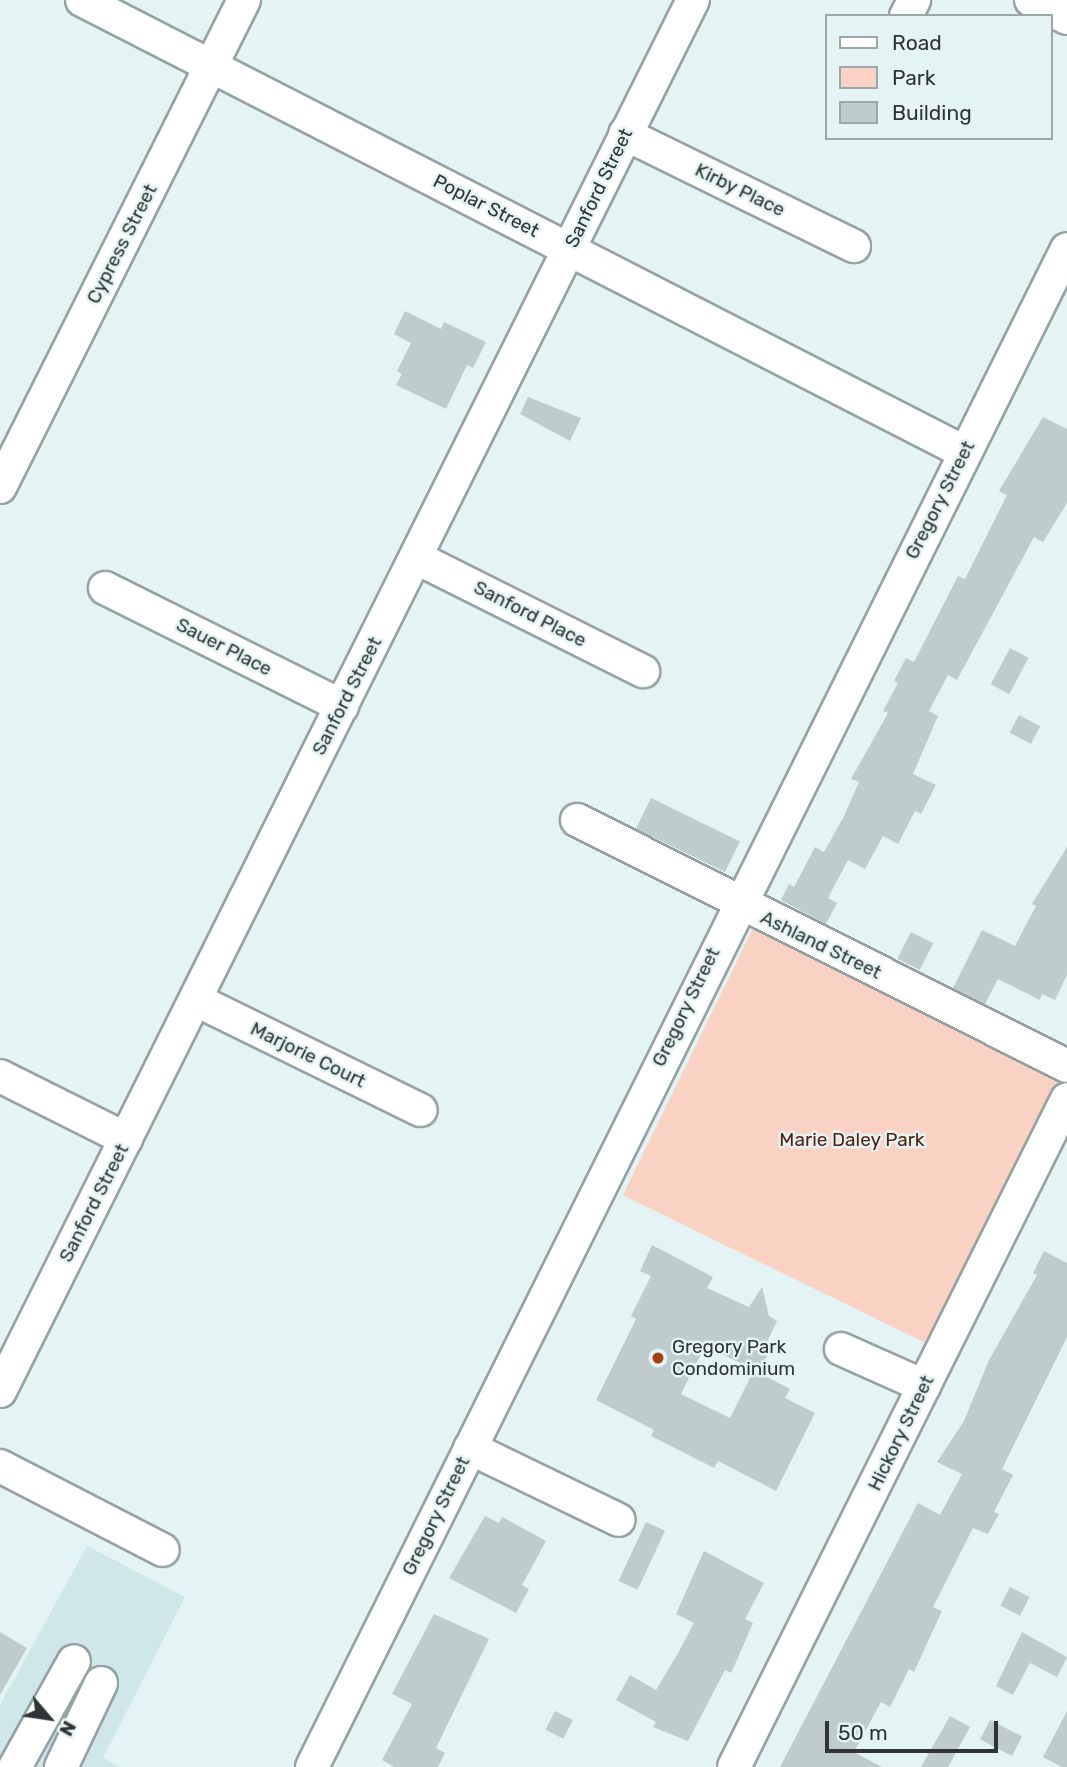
<!DOCTYPE html>
<html>
<head>
<meta charset="utf-8">
<style>
	body { margin:0 }
	#map { position:relative; width:1067px; height:1767px; overflow:hidden; background:#e4f3f4; font-family:Rubik,sans-serif }
	div>[style] { position:absolute }
	.built>* { inset:0; background:#cfe7e9 }
	.green>* { inset:0; background:#fad2c4; transform-origin:0 0 }
	.building>* { inset:0; background:#beccce; transform-origin:0 0 }
	.roads { filter:drop-shadow(2px 0 #95a2a4) drop-shadow(-2px 0 #95a2a4) drop-shadow(0 2px #95a2a4) drop-shadow(0 -2px #95a2a4) }
	.minor>* { height:32px; margin:-16px; padding:0 16px; transform-origin:16px; border-radius:16px; background:#fff }
	.dots>* { width:19px; height:19px; translate:-50% -50%; box-sizing:border-box; border:4px solid #e4f3f4; border-radius:50% }
	span { translate:-50% -50%; white-space:nowrap; text-align:center; line-height:1.15; -webkit-text-stroke:5px #e4f3f4; paint-order:stroke }
	.street-label { font-size:19px; color:#2f3535 }
	.park-label { font-size:19px; color:#56220d }
	.poi-label { font-size:19px; color:#2f3535 }
	.left { translate:0 -50%; text-align:left }
	.legend { position:absolute; left:825px; top:14px; width:228px; height:126px; box-sizing:border-box; background:#e4f3f4; border:2px solid #9ca7a8; margin:0; padding:9px 12px; list-style:none; font-size:21px; color:#2f3535 }
	.legend li { display:flex; align-items:center; gap:14px; height:35px }
	.legend b { width:35px; border:2px solid #9ca7a8 }
	.north { position:absolute; left:14px; top:1683px; width:70px; height:70px; -webkit-text-stroke:5px #e4f3f4; paint-order:stroke; rotate:119deg; font-size:19px; font-weight:700; line-height:28px; text-align:center; color:#2f3535 }
	.north::after { content:''; display:block; margin:auto; width:24px; height:32px; background:#2f3535; clip-path:polygon(50% 0,100% 100%,50% 72%,0 100%) }
	.scale { position:absolute; left:825px; top:1721px; width:173px; height:32px; box-sizing:border-box; border:4px solid #2f3535; border-top:0; padding-left:9px; font-size:21px; line-height:24px; white-space:nowrap; color:#2f3535; -webkit-text-stroke:5px #e4f3f4; paint-order:stroke }
</style>
</head>
<body>
<div id="map">
	<div class="built">
		<div style="clip-path:polygon(87px 1546px,185px 1597px,103px 1758px,120px 1767px,9px 1767px,0 1755px,0 1705px)"></div>
	</div>
	<div class="green">
		<div style="left:756px;top:922px;width:344px;height:304px;rotate:26deg"></div>
	</div>
	<div class="building">
		<div style="clip-path:polygon(405px 311px,441px 329px,444px 322px,486px 342px,473px 368px,467px 365px,446px 409px,396px 385px,402px 374px,397px 371px,411px 343px,394px 334px)"></div>
		<div style="clip-path:polygon(528px 397px,581px 418px,570px 441px,520px 414px)"></div>
		<div style="clip-path:polygon(1043px 417px,1067px 429px,1067px 503px,1043px 542px,1034px 537px,957px 680px,948px 675px,929px 711px,938px 716px,913px 774px,936px 785px,921px 814px,915px 811px,898px 844px,883px 836px,865px 869px,848px 860px,828px 898px,837px 903px,826px 924px,781px 900px,789px 884px,794px 887px,815px 847px,824px 852px,844px 816px,859px 782px,851px 779px,888px 713px,883px 711px,898px 683px,894px 681px,906px 658px,914px 662px,958px 576px,965px 579px,1007px 495px,999px 491px)"></div>
		<div style="left:1010px;top:648px;width:21px;height:41px;rotate:28deg"></div>
		<div style="left:1019px;top:715px;width:24px;height:20px;rotate:28deg"></div>
		<div style="left:651px;top:798px;width:99px;height:34px;rotate:26deg"></div>
		<div style="clip-path:polygon(1067px 847px,1067px 975px,1055px 1000px,1042px 994px,1040px 1000px,998px 979px,985px 1004px,953px 988px,982px 930px,1015px 946px,1036px 906px,1032px 904px)"></div>
		<div style="left:911px;top:932px;width:25px;height:30px;rotate:27deg"></div>
		<div style="clip-path:polygon(652px 1245px,713px 1277px,707px 1288px,749px 1307px,762px 1287px,769px 1316px,777px 1321px,765px 1346px,770px 1350px,759px 1372px,705px 1346px,681px 1394px,730px 1418px,754px 1370px,790px 1389px,785px 1398px,815px 1413px,776px 1491px,718px 1461px,714px 1468px,651px 1436px,654px 1430px,596px 1400px,636px 1319px,631px 1316px,651px 1276px,640px 1271px)"></div>
		<div style="clip-path:polygon(1044px 1251px,1067px 1263px,1067px 1337px,1002px 1469px,1013px 1475px,994px 1512px,999px 1514px,988px 1534px,973px 1528px,933px 1607px,942px 1611px,914px 1672px,909px 1669px,890px 1707px,881px 1702px,854px 1752px,882px 1767px,780px 1767px,918px 1503px,940px 1515px,962px 1474px,937px 1462px,964px 1421px,989px 1360px,1037px 1275px,1033px 1273px)"></div>
		<div style="clip-path:polygon(485px 1516px,499px 1523px,502px 1517px,546px 1541px,522px 1585px,529px 1589px,516px 1613px,449px 1578px)"></div>
		<div style="left:646px;top:1522px;width:21px;height:65px;rotate:25deg"></div>
		<div style="clip-path:polygon(704px 1551px,764px 1583px,745px 1619px,753px 1623px,740px 1653px,731px 1673px,725px 1670px,688px 1741px,653px 1727px,656px 1722px,616px 1700px,630px 1675px,656px 1690px,677px 1655px,694px 1623px,676px 1614px)"></div>
		<div style="left:1010px;top:1587px;width:22px;height:21px;rotate:27deg"></div>
		<div style="clip-path:polygon(434px 1614px,489px 1639px,436px 1748px,445px 1753px,438px 1767px,394px 1767px,382px 1760px,412px 1704px,392px 1694px)"></div>
		<div style="clip-path:polygon(0 1632px,27px 1648px,0 1695px)"></div>
		<div style="clip-path:polygon(1022px 1632px,1067px 1657px,1057px 1677px,1030px 1663px,1013px 1695px,996px 1686px)"></div>
		<div style="left:555px;top:1711px;width:20px;height:21px;rotate:27deg"></div>
		<div style="clip-path:polygon(1067px 1711px,1067px 1767px,1062px 1767px,1043px 1757px)"></div>
		<div style="clip-path:polygon(950px 1716px,970px 1727px,948px 1767px,921px 1767px)"></div>
		<div style="left:990px;top:1720px;width:36px;height:22px;rotate:27deg"></div>
	</div>
	<div class="roads">
		<div class="minor">
			<div style="left:82px;top:0;width:991px;rotate:27.13deg"></div>
			<div style="left:1031px;top:0;width:40px;rotate:26.6deg"></div>
			<div style="left:906px;top:16px;width:18px;rotate:-63deg"></div>
			<div style="left:625px;top:134px;width:255px;rotate:26.1deg"></div>
			<div style="left:0;top:487px;width:545px;rotate:-63.39deg"></div>
			<div style="left:417px;top:558px;width:253px;rotate:26.6deg"></div>
			<div style="left:105px;top:588px;width:265px;rotate:26.5deg"></div>
			<div style="left:577px;top:820px;width:548px;rotate:26.66deg"></div>
			<div style="left:196px;top:1000px;width:250px;rotate:26.1deg"></div>
			<div style="left:0;top:1076px;width:141px;rotate:26.6deg"></div>
			<div style="left:841px;top:1349px;width:91px;rotate:24deg"></div>
			<div style="left:0;top:1391px;width:1554px;rotate:-63.52deg"></div>
			<div style="left:470px;top:1448px;width:165px;rotate:25.8deg"></div>
			<div style="left:0;top:1466px;width:183px;rotate:27.3deg"></div>
			<div style="left:15px;top:1767px;width:121px;rotate:-60.9deg"></div>
			<div style="left:61px;top:1767px;width:93px;rotate:-64.5deg"></div>
			<div style="left:312px;top:1767px;width:1695px;rotate:-63.56deg"></div>
			<div style="left:734px;top:1767px;width:746px;rotate:-63.5deg"></div>
		</div>
	</div>
	<div class="dots">
		<div style="left:658px;top:1358px;background:#a64014"></div>
	</div>
	<div class="street-label">
		<span style="left:599px;top:188px;rotate:-64deg">Sanford Street</span>
		<span style="left:740px;top:190px;rotate:26deg">Kirby Place</span>
		<span style="left:486px;top:206px;rotate:27deg">Poplar Street</span>
		<span style="left:122px;top:244px;rotate:-63deg">Cypress Street</span>
		<span style="left:940px;top:500px;rotate:-63deg">Gregory Street</span>
		<span style="left:530px;top:614px;rotate:27deg">Sanford Place</span>
		<span style="left:224px;top:647px;rotate:27deg">Sauer Place</span>
		<span style="left:347px;top:696px;rotate:-63deg">Sanford Street</span>
		<span style="left:821px;top:945px;rotate:26deg">Ashland Street</span>
		<span style="left:686px;top:1007px;rotate:-64deg">Gregory Street</span>
		<span style="left:308px;top:1055px;rotate:26deg">Marjorie Court</span>
		<span style="left:94px;top:1203px;rotate:-63deg">Sanford Street</span>
		<span style="left:901px;top:1433px;rotate:-64deg">Hickory Street</span>
		<span style="left:436px;top:1516px;rotate:-64deg">Gregory Street</span>
	</div>
	<div class="park-label">
		<span style="left:852px;top:1140px">Marie Daley Park</span>
	</div>
	<div class="poi-label">
		<span class="left" style="left:672px;top:1358px">Gregory Park<br>Condominium</span>
	</div>
	<ul class="legend">
	<li><b style="height:9px;background:#fff"></b>Road</li>
	<li><b style="height:19px;background:#fad2c4"></b>Park</li>
	<li><b style="height:19px;background:#beccce"></b>Building</li>
	</ul>
	<div class="north">N</div>
	<div class="scale">50 m</div>
</div>
</body>
</html>
